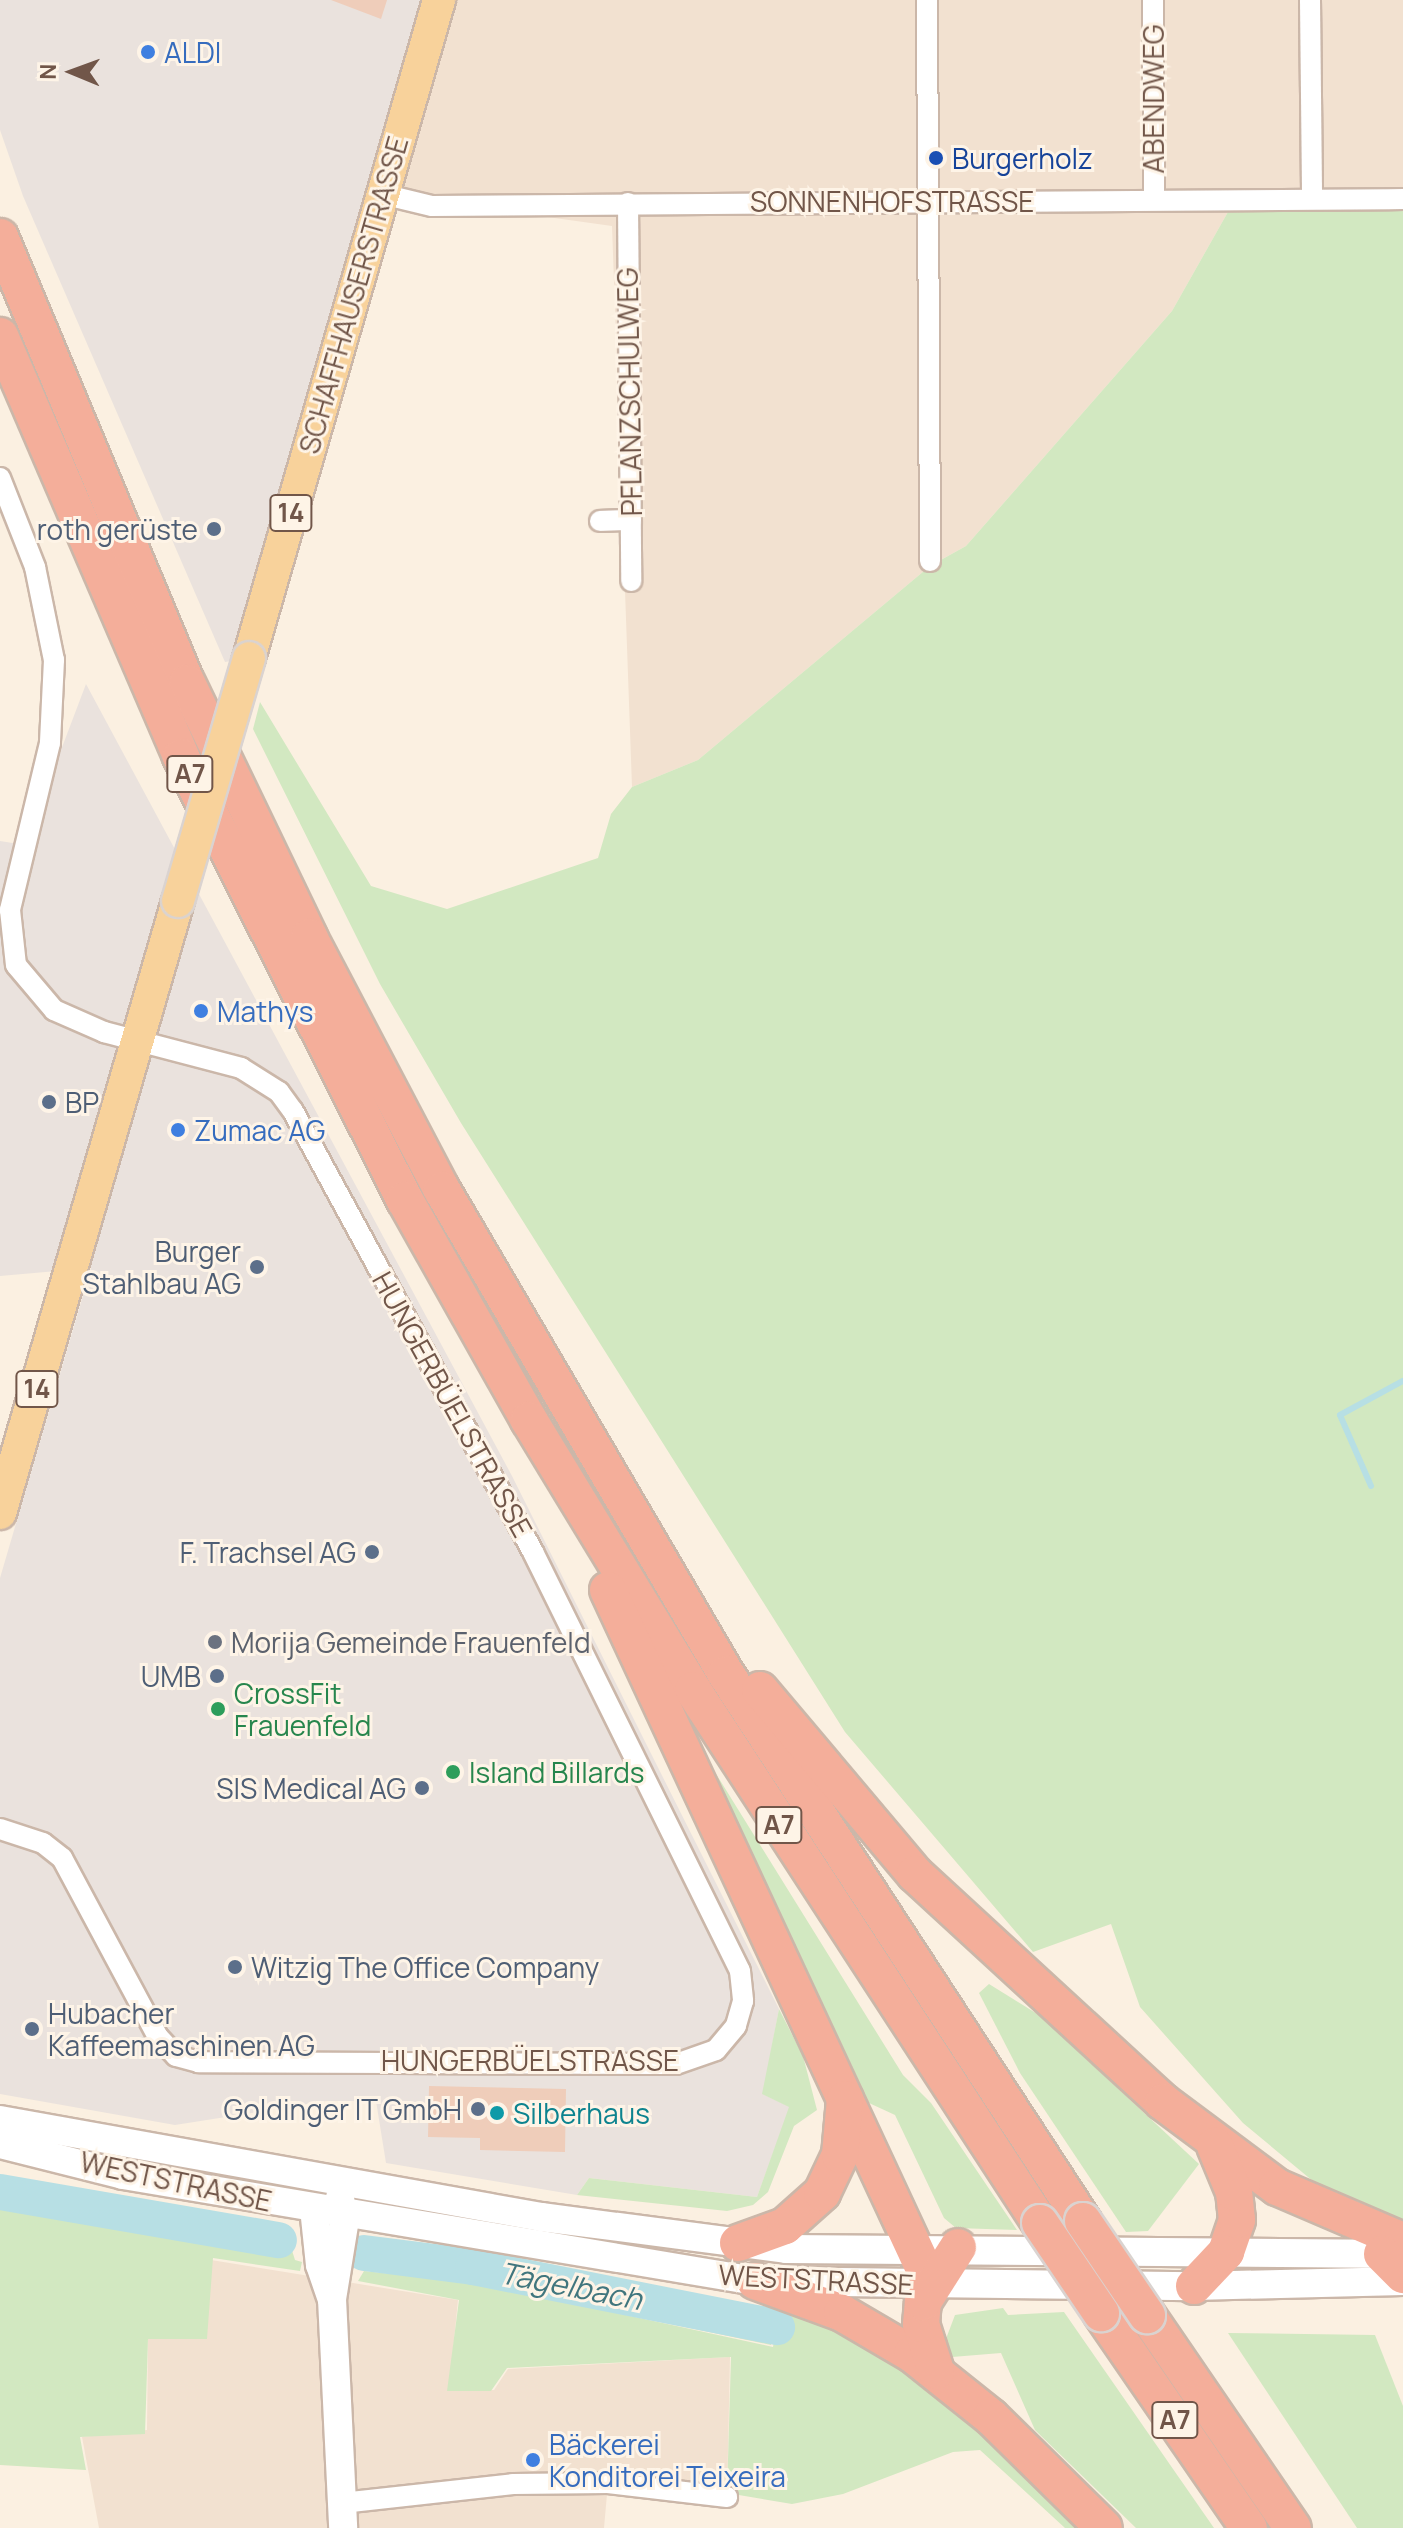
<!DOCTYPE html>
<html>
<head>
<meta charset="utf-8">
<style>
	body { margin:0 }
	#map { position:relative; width:1403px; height:2528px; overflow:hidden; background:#fbf0e1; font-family:Manrope,sans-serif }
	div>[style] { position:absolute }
	.residential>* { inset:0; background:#f2e1d0 }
	.industrial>* { inset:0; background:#eae2dd }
	.green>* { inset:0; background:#d2e8c1 }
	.stream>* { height:6px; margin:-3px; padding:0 3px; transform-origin:3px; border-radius:3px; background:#b7dfe4 }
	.river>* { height:36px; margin:-18px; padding:0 18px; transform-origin:18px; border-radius:18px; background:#b7dfe4 }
	.building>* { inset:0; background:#efcdba }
	.roads { filter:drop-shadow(2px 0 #cbb7a9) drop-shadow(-2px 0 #cbb7a9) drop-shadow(0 2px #cbb7a9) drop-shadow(0 -2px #cbb7a9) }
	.street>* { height:20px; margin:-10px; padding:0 10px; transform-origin:10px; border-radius:10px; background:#fff }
	.secondary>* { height:28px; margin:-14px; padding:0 14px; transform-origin:14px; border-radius:14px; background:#fff }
	.primary>* { height:32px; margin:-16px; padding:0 16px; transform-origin:16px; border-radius:16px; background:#f8d29b }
	.highway>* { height:36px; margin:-18px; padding:0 18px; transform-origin:18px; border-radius:18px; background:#f4ae9a }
	.bridges { filter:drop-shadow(2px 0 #dad3d0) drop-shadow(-2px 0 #dad3d0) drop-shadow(0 2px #dad3d0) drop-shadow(0 -2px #dad3d0) }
	.primary-bridge>* { height:32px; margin:-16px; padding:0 16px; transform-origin:16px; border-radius:16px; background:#f8d29b }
	.highway-bridge>* { height:36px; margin:-18px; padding:0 18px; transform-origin:18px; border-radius:18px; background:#f4ae9a }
	.dots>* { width:22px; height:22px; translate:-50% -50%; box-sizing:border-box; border:4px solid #fef4e7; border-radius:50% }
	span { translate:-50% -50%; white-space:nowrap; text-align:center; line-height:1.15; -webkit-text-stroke:6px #fef4e7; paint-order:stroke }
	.shield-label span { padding:2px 6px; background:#fef4e7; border:2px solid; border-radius:6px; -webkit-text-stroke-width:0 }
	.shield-label { font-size:26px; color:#715649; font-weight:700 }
	.shop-label { font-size:28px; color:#366cbe }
	.left { translate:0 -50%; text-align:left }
	.street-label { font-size:28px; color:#715649 }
	.transit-label { font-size:28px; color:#164399 }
	.service-label { font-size:28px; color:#4e5e75 }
	.right { translate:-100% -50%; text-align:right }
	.worship-label { font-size:28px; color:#5b616d }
	.leisure-label { font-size:28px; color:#27864d }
	.culture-label { font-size:28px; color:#0d838f }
	.water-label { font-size:30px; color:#41767e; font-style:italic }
	.north { position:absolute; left:32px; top:32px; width:80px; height:80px; -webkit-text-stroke:6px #fef4e7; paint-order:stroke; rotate:271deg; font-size:22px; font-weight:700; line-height:32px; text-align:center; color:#715649 }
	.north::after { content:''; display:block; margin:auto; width:28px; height:36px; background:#715649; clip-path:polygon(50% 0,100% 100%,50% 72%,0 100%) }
</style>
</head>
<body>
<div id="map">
	<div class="residential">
		<div style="clip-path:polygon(439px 0,1403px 0,1403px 199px,1237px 196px,1172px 311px,966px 546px,930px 566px,698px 760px,632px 787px,612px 226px,382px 194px)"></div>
		<div style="clip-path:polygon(149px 2250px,458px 2300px,449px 2391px,494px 2390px,508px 2369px,730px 2357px,727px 2497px,608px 2483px,604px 2528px,99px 2528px,82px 2437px,147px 2430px)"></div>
	</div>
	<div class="industrial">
		<div style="clip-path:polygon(0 0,439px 0,249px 658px,225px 662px,23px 196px,0 130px)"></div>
		<div style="clip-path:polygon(86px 684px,512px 1476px,779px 2009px,763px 2094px,790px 2107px,757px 2197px,589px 2178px,577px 2195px,386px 2163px,376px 2101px,326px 2101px,175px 2125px,0 2094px,0 1578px,91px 1268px,0 1276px,0 841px,25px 845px)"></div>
	</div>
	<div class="green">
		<div style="clip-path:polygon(1237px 196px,1403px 199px,1403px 2223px,1314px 2182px,1243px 2123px,1140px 2007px,1111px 1924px,1033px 1952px,845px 1732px,461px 1123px,380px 984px,253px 729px,260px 702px,371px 886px,447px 909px,598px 858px,611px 814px,632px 787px,698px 760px,930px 566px,966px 546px,1172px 311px)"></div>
		<div style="clip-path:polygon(713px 1769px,903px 2075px,931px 2103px,1017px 2230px,956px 2228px,944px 2218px,895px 2115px,869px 2103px)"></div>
		<div style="clip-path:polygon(989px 1984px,1039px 2015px,1199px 2164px,1148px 2231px,1126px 2232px,1020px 2073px,979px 1993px)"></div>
		<div style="clip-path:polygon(779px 2009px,803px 2056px,817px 2110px,794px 2126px,768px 2192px,753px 2205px,727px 2211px,577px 2195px,589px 2178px,757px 2197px,789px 2107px,762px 2094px)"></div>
		<div style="clip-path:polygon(0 2181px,275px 2223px,285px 2228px,295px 2260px,302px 2262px,300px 2271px,213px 2258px,207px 2339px,148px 2339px,145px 2434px,80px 2437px,86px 2470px,0 2465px)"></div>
		<div style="clip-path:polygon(372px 2246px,435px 2249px,777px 2309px,771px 2345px,575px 2304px,773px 2347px,780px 2303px,907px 2364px,1087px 2528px,1065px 2528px,980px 2450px,953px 2452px,843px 2494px,792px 2504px,727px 2493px,731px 2357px,507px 2368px,491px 2391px,447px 2391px,459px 2300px,358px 2281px,364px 2271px,430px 2278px,364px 2269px)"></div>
		<div style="clip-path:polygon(1003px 2308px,1008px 2315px,1064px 2312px,1214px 2528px,1136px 2528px,1035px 2430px,1001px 2353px,952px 2357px,944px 2344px,955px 2315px)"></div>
		<div style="clip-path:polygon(1228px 2333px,1375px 2335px,1403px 2406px,1403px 2528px,1357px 2528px)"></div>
	</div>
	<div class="stream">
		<div style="left:1371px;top:1486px;width:77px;rotate:-113.6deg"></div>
		<div style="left:1340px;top:1415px;width:72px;rotate:-28.4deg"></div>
	</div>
	<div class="river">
		<div style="left:0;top:2192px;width:283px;rotate:9.8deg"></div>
		<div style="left:364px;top:2253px;width:110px;rotate:7.3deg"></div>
		<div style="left:473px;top:2267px;width:310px;rotate:11.2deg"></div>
	</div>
	<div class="building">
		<div style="clip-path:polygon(331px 0,387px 0,381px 19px)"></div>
		<div style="clip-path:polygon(429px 2086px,566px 2089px,565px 2152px,480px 2150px,480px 2138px,428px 2137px)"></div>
	</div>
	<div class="roads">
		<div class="street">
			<div style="left:927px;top:0;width:561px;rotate:89.69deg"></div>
			<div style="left:1153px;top:0;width:198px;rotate:89.7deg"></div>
			<div style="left:1310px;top:0;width:197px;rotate:89.4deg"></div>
			<div style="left:382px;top:194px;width:51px;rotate:13.5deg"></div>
			<div style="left:432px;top:206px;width:971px;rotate:-0.41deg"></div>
			<div style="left:628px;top:203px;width:378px;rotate:89.5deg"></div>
			<div style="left:0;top:478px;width:96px;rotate:68.5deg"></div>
			<div style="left:35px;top:567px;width:95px;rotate:78.5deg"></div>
			<div style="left:54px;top:660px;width:83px;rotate:92.8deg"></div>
			<div style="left:50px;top:743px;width:172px;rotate:103.5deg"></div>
			<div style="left:10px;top:910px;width:55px;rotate:83.8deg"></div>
			<div style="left:16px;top:965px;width:59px;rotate:49.8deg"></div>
			<div style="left:54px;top:1010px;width:55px;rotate:23.7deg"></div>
			<div style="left:104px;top:1032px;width:142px;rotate:14.7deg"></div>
			<div style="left:241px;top:1068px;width:45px;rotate:32.3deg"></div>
			<div style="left:279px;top:1092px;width:24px;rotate:54deg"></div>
			<div style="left:293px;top:1111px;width:502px;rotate:61.44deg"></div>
			<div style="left:533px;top:1552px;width:467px;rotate:63.7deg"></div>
			<div style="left:740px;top:1971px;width:30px;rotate:84deg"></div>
			<div style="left:743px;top:2001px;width:26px;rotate:106deg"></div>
			<div style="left:736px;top:2026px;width:31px;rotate:130deg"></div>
			<div style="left:716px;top:2050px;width:42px;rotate:160.7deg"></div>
			<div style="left:676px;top:2064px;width:477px;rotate:-179.8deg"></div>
			<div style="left:199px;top:2062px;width:24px;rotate:-165deg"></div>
			<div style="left:176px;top:2056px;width:26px;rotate:-133deg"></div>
			<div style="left:158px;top:2037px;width:203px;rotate:-118.2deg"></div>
			<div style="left:62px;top:1858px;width:24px;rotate:-142deg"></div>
			<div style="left:43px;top:1843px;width:45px;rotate:-162deg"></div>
			<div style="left:600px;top:521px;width:31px;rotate:-2deg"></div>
			<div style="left:342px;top:2503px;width:172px;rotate:-6.3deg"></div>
			<div style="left:513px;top:2484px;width:95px;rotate:-0.6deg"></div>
			<div style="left:608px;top:2483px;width:120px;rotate:6.7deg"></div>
		</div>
		<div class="secondary">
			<div style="left:0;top:2120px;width:550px;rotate:10.16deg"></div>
			<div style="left:541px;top:2217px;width:247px;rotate:7.4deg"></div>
			<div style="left:786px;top:2249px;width:616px;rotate:0.47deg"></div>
			<div style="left:0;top:2144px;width:127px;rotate:14.1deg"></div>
			<div style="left:123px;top:2175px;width:641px;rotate:9.52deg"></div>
			<div style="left:755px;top:2281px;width:439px;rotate:0.7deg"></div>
			<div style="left:1194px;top:2286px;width:209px;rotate:-1.4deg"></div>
			<div style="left:340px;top:2198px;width:27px;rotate:82deg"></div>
			<div style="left:344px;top:2225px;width:75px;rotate:99.2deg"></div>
			<div style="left:332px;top:2299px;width:229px;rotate:87.2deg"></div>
			<div style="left:314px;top:2208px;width:57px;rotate:84deg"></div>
			<div style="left:320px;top:2265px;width:36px;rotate:71deg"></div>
		</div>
		<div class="primary">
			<div style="left:249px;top:658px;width:685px;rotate:-73.89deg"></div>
			<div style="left:0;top:1513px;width:637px;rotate:-73.78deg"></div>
		</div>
		<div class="highway">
			<div style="left:0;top:237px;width:484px;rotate:67.3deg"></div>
			<div style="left:187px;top:683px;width:282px;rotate:64.3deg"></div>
			<div style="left:309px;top:937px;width:286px;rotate:62.3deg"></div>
			<div style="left:442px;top:1190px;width:561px;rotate:59.6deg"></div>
			<div style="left:726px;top:1674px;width:653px;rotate:56.87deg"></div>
			<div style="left:0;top:336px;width:458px;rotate:66.7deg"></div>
			<div style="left:181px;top:757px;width:496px;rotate:63.2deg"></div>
			<div style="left:405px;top:1200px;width:253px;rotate:60.6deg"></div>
			<div style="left:529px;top:1420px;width:316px;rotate:58.7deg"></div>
			<div style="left:693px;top:1690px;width:636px;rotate:56.93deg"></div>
			<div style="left:608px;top:1590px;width:765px;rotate:65.04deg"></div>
			<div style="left:760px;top:1690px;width:241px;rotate:49.9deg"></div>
			<div style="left:915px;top:1874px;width:337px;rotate:42.6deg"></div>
			<div style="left:1163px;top:2102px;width:142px;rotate:36.7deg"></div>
			<div style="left:1277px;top:2187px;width:137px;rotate:23.2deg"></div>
			<div style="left:738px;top:2243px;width:50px;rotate:-19.9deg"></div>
			<div style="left:785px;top:2226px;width:50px;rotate:-41.7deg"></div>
			<div style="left:822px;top:2193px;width:42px;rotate:-64.7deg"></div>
			<div style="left:840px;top:2155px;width:56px;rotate:-84.9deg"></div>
			<div style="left:1382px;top:2254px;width:30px;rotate:45deg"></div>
			<div style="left:755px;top:2281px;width:93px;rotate:20.2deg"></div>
			<div style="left:842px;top:2313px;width:81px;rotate:30.4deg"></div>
			<div style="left:912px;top:2354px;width:101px;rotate:38.6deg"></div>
			<div style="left:991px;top:2417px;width:158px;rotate:44.5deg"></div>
			<div style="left:1194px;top:2286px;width:47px;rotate:-46.7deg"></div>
			<div style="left:1226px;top:2252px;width:34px;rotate:-71deg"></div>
			<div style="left:1237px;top:2220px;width:28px;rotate:-96deg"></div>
			<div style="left:1234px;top:2192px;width:50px;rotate:-112.4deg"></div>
			<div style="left:1101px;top:2313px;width:261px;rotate:55.5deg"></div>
			<div style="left:1147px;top:2315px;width:258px;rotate:55.6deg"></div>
			<div style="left:936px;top:2371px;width:49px;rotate:-107.7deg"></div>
			<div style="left:921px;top:2324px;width:22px;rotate:-85deg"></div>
			<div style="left:923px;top:2302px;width:65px;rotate:-57.5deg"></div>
		</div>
	</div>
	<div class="bridges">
		<div class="primary-bridge">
			<div style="left:178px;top:901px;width:253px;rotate:-73.7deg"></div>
		</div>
		<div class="highway-bridge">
			<div style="left:1083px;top:2221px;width:114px;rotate:55.8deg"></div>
			<div style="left:1040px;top:2223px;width:109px;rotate:55.9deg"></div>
		</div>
	</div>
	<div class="dots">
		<div style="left:148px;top:52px;background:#3f7fe0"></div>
		<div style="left:936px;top:158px;background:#1a4fb4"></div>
		<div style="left:214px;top:529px;background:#5c6f8a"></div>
		<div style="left:201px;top:1011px;background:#3f7fe0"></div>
		<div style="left:49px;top:1102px;background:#5c6f8a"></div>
		<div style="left:178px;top:1130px;background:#3f7fe0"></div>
		<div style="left:257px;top:1267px;background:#5c6f8a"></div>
		<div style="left:372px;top:1552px;background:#5c6f8a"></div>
		<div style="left:215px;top:1642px;background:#6b7280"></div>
		<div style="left:217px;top:1676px;background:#5c6f8a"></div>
		<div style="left:218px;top:1709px;background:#2e9e5b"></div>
		<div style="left:453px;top:1772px;background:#2e9e5b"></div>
		<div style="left:422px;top:1788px;background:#5c6f8a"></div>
		<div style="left:235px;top:1967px;background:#5c6f8a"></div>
		<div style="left:32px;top:2029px;background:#5c6f8a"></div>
		<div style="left:478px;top:2109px;background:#5c6f8a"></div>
		<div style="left:497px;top:2113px;background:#0f9aa8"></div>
		<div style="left:533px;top:2460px;background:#3f7fe0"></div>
	</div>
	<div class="shield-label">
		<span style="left:291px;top:513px">14</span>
		<span style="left:190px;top:774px">A7</span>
		<span style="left:37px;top:1389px">14</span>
		<span style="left:779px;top:1825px">A7</span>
		<span style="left:1175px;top:2420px">A7</span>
	</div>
	<div class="shop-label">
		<span class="left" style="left:164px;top:52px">ALDI</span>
		<span class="left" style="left:217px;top:1011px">Mathys</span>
		<span class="left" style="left:194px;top:1130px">Zumac AG</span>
		<span class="left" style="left:549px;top:2460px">Bäckerei<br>Konditorei Teixeira</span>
	</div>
	<div class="street-label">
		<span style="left:1153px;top:99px;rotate:-90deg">ABENDWEG</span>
		<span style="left:892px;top:201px">SONNENHOFSTRASSE</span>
		<span style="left:353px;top:295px;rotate:-74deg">SCHAFFHAUSERSTRASSE</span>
		<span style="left:629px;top:392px;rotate:-91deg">PFLANZSCHULWEG</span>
		<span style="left:453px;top:1404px;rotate:61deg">HUNGERBÜELSTRASSE</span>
		<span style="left:530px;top:2060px">HUNGERBÜELSTRASSE</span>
		<span style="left:176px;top:2181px;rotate:12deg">WESTSTRASSE</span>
		<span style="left:816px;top:2279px;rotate:3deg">WESTSTRASSE</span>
	</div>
	<div class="transit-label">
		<span class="left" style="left:952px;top:158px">Burgerholz</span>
	</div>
	<div class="service-label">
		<span class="right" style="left:198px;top:529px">roth gerüste</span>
		<span class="left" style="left:65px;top:1102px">BP</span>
		<span class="right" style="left:241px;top:1267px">Burger<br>Stahlbau AG</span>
		<span class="right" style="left:356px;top:1552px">F. Trachsel AG</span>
		<span class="right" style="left:201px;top:1676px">UMB</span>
		<span class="right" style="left:406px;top:1788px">SIS Medical AG</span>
		<span class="left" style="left:251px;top:1967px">Witzig The Office Company</span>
		<span class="left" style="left:48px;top:2029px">Hubacher<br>Kaffeemaschinen AG</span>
		<span class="right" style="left:462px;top:2109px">Goldinger IT GmbH</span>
	</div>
	<div class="worship-label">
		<span class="left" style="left:231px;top:1642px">Morija Gemeinde Frauenfeld</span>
	</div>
	<div class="leisure-label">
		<span class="left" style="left:234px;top:1709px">CrossFit<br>Frauenfeld</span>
		<span class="left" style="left:469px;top:1772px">Island Billards</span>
	</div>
	<div class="culture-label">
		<span class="left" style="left:513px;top:2113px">Silberhaus</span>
	</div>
	<div class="water-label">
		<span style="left:571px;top:2286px;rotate:11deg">Tägelbach</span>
	</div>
	<div class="north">N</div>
</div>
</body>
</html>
